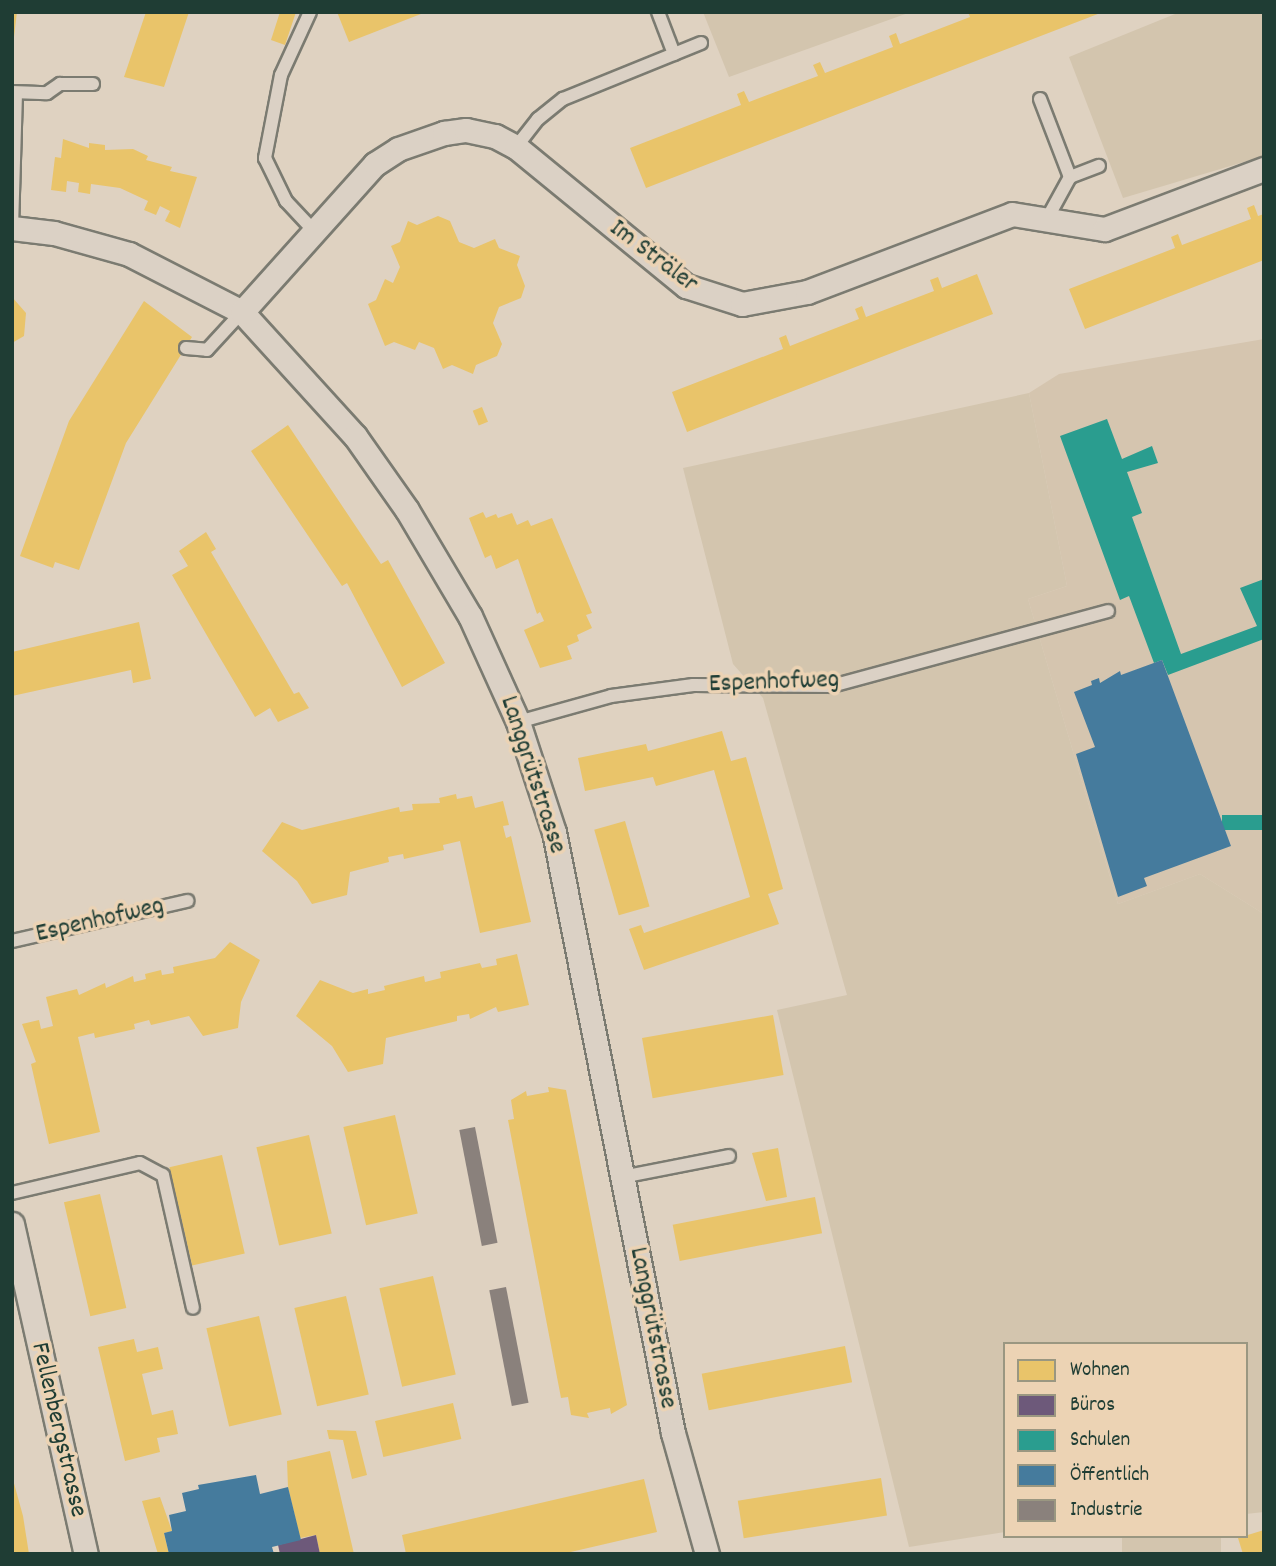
<!DOCTYPE html>
<html>
<head>
<meta charset="utf-8">
<style>
	body { margin:0 }
	#map { position:relative; width:1276px; height:1566px; overflow:hidden; background:#dfd2c1; font-family:Dekko,sans-serif }
	div>[style] { position:absolute }
	.built>* { inset:0; background:#d5c5af }
	.green>* { inset:0; background:#d3c5ae; transform-origin:0 0 }
	.homes>* { inset:0; background:#e9c46a; transform-origin:0 0 }
	.offices>* { inset:0; background:#6d597a }
	.schools>* { inset:0; background:#2a9d8f; transform-origin:0 0 }
	.public>* { inset:0; background:#457b9d }
	.industry>* { inset:0; background:#8a817c; transform-origin:0 0 }
	.roads { filter:drop-shadow(2px 0 #7b7b71) drop-shadow(-2px 0 #7b7b71) drop-shadow(0 2px #7b7b71) drop-shadow(0 -2px #7b7b71) }
	.service>* { height:12px; margin:-6px; padding:0 6px; transform-origin:6px; border-radius:6px; background:#dbd1c5 }
	.minor>* { height:23px; margin:-11.5px; padding:0 11.5px; transform-origin:11.5px; border-radius:11.5px; background:#dbd1c5 }
	span { translate:-50% -50%; white-space:nowrap; text-align:center; line-height:1.15; -webkit-text-stroke:7px #ecd3b4; paint-order:stroke }
	.street-label { font-size:26px; color:#1f3d34 }
	.frame { position:absolute; inset:0; border:14px solid #1f3d34; pointer-events:none }
	.legend { position:absolute; left:1003px; top:1342px; width:245px; height:196px; box-sizing:border-box; background:#ecd3b4; border:2px solid #9a9781; margin:0; padding:9px 12px; list-style:none; font-size:21px; color:#1f3d34 }
	.legend li { display:flex; align-items:center; gap:14px; height:35px }
	.legend b { width:35px; border:2px solid #9a9781 }
</style>
</head>
<body>
<div id="map">
	<div class="built">
		<div style="clip-path:polygon(1264px 339px,1264px 914px,1200px 874px,1118px 904px,1028px 599px,1067px 586px,1029px 393px,1059px 374px)"></div>
	</div>
	<div class="green">
		<div style="clip-path:polygon(703px 12px,911px 12px,729px 77px)"></div>
		<div style="clip-path:polygon(1180px 12px,1264px 12px,1264px 156px,1123px 198px,1069px 57px)"></div>
		<div style="clip-path:polygon(1029px 393px,1067px 586px,1028px 599px,1118px 904px,1200px 874px,1264px 914px,1264px 1512px,1246px 1514px,1246px 1344px,1005px 1344px,1005px 1532px,909px 1547px,777px 1010px,847px 995px,763px 698px,733px 664px,683px 468px)"></div>
		<div style="left:1122px;top:1536px;width:99px;height:19px"></div>
	</div>
	<div class="homes">
		<div style="clip-path:polygon(12px 12px,17px 12px,14px 37px,12px 37px)"></div>
		<div style="clip-path:polygon(146px 12px,189px 12px,164px 87px,124px 77px)"></div>
		<div style="clip-path:polygon(280px 12px,296px 12px,285px 45px,271px 40px)"></div>
		<div style="clip-path:polygon(337px 12px,426px 12px,349px 42px)"></div>
		<div style="clip-path:polygon(968px 12px,1103px 12px,646px 188px,630px 148px,741px 105px,737px 94px,744px 91px,749px 102px,818px 76px,813px 65px,820px 62px,825px 73px,893px 47px,889px 36px,896px 33px,900px 44px,970px 17px)"></div>
		<div style="clip-path:polygon(63px 139px,89px 148px,89px 143px,105px 145px,105px 150px,133px 149px,148px 156px,146px 160px,172px 167px,170px 171px,197px 177px,180px 228px,165px 221px,170px 211px,160px 206px,156px 215px,144px 210px,148px 201px,120px 188px,91px 184px,90px 194px,78px 192px,79px 183px,67px 181px,66px 192px,51px 190px,55px 157px,61px 158px)"></div>
		<div style="clip-path:polygon(1254px 205px,1258px 216px,1264px 214px,1264px 260px,1085px 329px,1069px 289px,1175px 248px,1171px 237px,1178px 234px,1182px 245px,1251px 219px,1247px 208px)"></div>
		<div style="clip-path:polygon(438px 216px,450px 221px,459px 242px,474px 248px,495px 239px,499px 248px,520px 256px,517px 265px,525px 286px,521px 298px,499px 307px,493px 323px,502px 344px,497px 356px,476px 365px,473px 374px,452px 365px,443px 369px,434px 348px,419px 342px,415px 350px,394px 342px,385px 346px,368px 304px,376px 300px,385px 279px,393px 283px,400px 267px,391px 246px,400px 242px,408px 221px,417px 225px)"></div>
		<div style="clip-path:polygon(977px 274px,993px 314px,687px 432px,672px 392px,783px 349px,779px 338px,786px 335px,790px 346px,859px 319px,855px 309px,862px 306px,866px 317px,934px 291px,930px 280px,938px 277px,942px 288px)"></div>
		<div style="clip-path:polygon(12px 297px,26px 313px,24px 336px,12px 343px)"></div>
		<div style="clip-path:polygon(144px 301px,192px 337px,126px 443px,79px 570px,55px 562px,53px 568px,20px 556px,69px 421px)"></div>
		<div style="left:482px;top:407px;width:16px;height:10px;rotate:68deg"></div>
		<div style="clip-path:polygon(288px 425px,381px 564px,388px 560px,445px 663px,402px 687px,347px 583px,342px 586px,251px 451px)"></div>
		<div style="clip-path:polygon(483px 512px,486px 518px,496px 514px,498px 518px,512px 513px,517px 525px,528px 520px,531px 526px,552px 518px,592px 613px,586px 615px,592px 628px,577px 635px,579px 641px,567px 646px,572px 659px,540px 668px,524px 630px,544px 621px,540px 612px,537px 614px,518px 559px,496px 569px,491px 555px,485px 558px,469px 518px)"></div>
		<div style="clip-path:polygon(206px 532px,216px 549px,211px 552px,294px 694px,299px 692px,309px 708px,278px 722px,270px 708px,255px 717px,213px 646px,172px 575px,188px 566px,179px 551px)"></div>
		<div style="clip-path:polygon(139px 622px,151px 679px,133px 683px,131px 670px,12px 696px,12px 652px)"></div>
		<div style="clip-path:polygon(722px 731px,731px 761px,746px 757px,783px 889px,768px 894px,779px 924px,644px 970px,629px 929px,641px 925px,644px 933px,750px 897px,714px 770px,656px 786px,653px 777px,585px 791px,578px 758px,646px 744px,648px 751px)"></div>
		<div style="clip-path:polygon(456px 794px,457px 799px,472px 796px,475px 808px,503px 801px,509px 825px,503px 826px,506px 838px,511px 836px,531px 922px,480px 933px,460px 841px,443px 845px,444px 850px,404px 859px,403px 854px,388px 857px,389px 862px,350px 872px,347px 895px,312px 904px,297px 881px,262px 851px,282px 822px,302px 830px,399px 807px,400px 812px,413px 810px,412px 804px,440px 803px,439px 798px)"></div>
		<div style="left:625px;top:821px;width:89px;height:32px;rotate:74deg"></div>
		<div style="clip-path:polygon(230px 942px,260px 960px,241px 1002px,238px 1028px,203px 1036px,189px 1016px,151px 1025px,149px 1020px,134px 1024px,135px 1029px,95px 1038px,94px 1033px,78px 1037px,100px 1132px,49px 1144px,31px 1064px,36px 1062px,22px 1024px,39px 1020px,41px 1029px,53px 1026px,46px 997px,77px 989px,79px 995px,105px 983px,106px 988px,133px 976px,134px 982px,146px 979px,145px 974px,161px 970px,162px 975px,174px 973px,173px 967px,215px 958px)"></div>
		<div style="clip-path:polygon(517px 954px,529px 1005px,498px 1012px,496px 1007px,470px 1019px,469px 1014px,457px 1016px,457px 1021px,386px 1038px,383px 1064px,348px 1072px,332px 1046px,296px 1016px,320px 980px,353px 993px,368px 989px,368px 994px,385px 990px,384px 986px,424px 976px,425px 982px,441px 978px,440px 972px,480px 963px,482px 968px,497px 965px,496px 959px)"></div>
		<div style="left:773px;top:1015px;width:61px;height:133px;rotate:80deg"></div>
		<div style="clip-path:polygon(548px 1087px,566px 1090px,627px 1405px,611px 1414px,610px 1408px,587px 1413px,589px 1418px,571px 1415px,568px 1397px,561px 1398px,508px 1120px,514px 1119px,511px 1100px,526px 1091px,527px 1096px,549px 1092px)"></div>
		<div style="left:395px;top:1115px;width:101px;height:53px;rotate:77deg"></div>
		<div style="left:309px;top:1135px;width:101px;height:54px;rotate:77deg"></div>
		<div style="clip-path:polygon(778px 1148px,787px 1197px,766px 1201px,752px 1153px)"></div>
		<div style="left:222px;top:1155px;width:101px;height:54px;rotate:77deg"></div>
		<div style="left:100px;top:1194px;width:117px;height:37px;rotate:77deg"></div>
		<div style="left:815px;top:1197px;width:37px;height:145px;rotate:79deg"></div>
		<div style="left:433px;top:1276px;width:101px;height:55px;rotate:77deg"></div>
		<div style="left:346px;top:1296px;width:101px;height:53px;rotate:77deg"></div>
		<div style="left:259px;top:1316px;width:101px;height:54px;rotate:77deg"></div>
		<div style="clip-path:polygon(134px 1339px,137px 1352px,158px 1347px,163px 1369px,142px 1374px,152px 1415px,173px 1410px,178px 1434px,157px 1438px,160px 1452px,125px 1461px,98px 1347px)"></div>
		<div style="left:845px;top:1346px;width:37px;height:146px;rotate:79deg"></div>
		<div style="left:453px;top:1403px;width:37px;height:80px;rotate:77deg"></div>
		<div style="clip-path:polygon(327px 1430px,356px 1431px,367px 1475px,352px 1479px,343px 1440px,329px 1439px)"></div>
		<div style="clip-path:polygon(330px 1451px,354px 1554px,320px 1554px,316px 1535px,300px 1538px,288px 1487px,287px 1461px)"></div>
		<div style="clip-path:polygon(12px 1476px,23px 1516px,29px 1554px,12px 1554px)"></div>
		<div style="left:881px;top:1478px;width:38px;height:145px;rotate:81deg"></div>
		<div style="clip-path:polygon(644px 1479px,657px 1532px,562px 1554px,406px 1554px,402px 1535px)"></div>
		<div style="clip-path:polygon(160px 1497px,172px 1531px,164px 1533px,169px 1554px,158px 1554px,142px 1501px)"></div>
		<div style="clip-path:polygon(1264px 1530px,1264px 1554px,1243px 1554px,1238px 1538px)"></div>
	</div>
	<div class="offices">
		<div style="clip-path:polygon(316px 1535px,320px 1554px,280px 1554px,278px 1545px)"></div>
	</div>
	<div class="schools">
		<div style="clip-path:polygon(1107px 419px,1122px 459px,1152px 446px,1158px 463px,1127px 472px,1142px 513px,1132px 517px,1181px 654px,1257px 626px,1240px 588px,1264px 579px,1264px 639px,1168px 675px,1162px 660px,1154px 663px,1129px 596px,1120px 600px,1060px 436px)"></div>
		<div style="left:1264px;top:815px;width:15px;height:42px;rotate:90deg"></div>
	</div>
	<div class="public">
		<div style="clip-path:polygon(1162px 660px,1231px 846px,1144px 878px,1147px 886px,1118px 897px,1076px 754px,1095px 747px,1074px 692px,1092px 685px,1091px 681px,1099px 678px,1100px 683px,1120px 671px,1121px 675px)"></div>
		<div style="clip-path:polygon(256px 1475px,260px 1494px,288px 1487px,301px 1540px,272px 1547px,274px 1554px,169px 1554px,164px 1533px,172px 1531px,169px 1515px,186px 1511px,182px 1493px,199px 1489px,198px 1485px)"></div>
	</div>
	<div class="industry">
		<div style="left:475px;top:1127px;width:118px;height:16px;rotate:79deg"></div>
		<div style="left:506px;top:1287px;width:118px;height:17px;rotate:79deg"></div>
	</div>
	<div class="roads">
		<div class="service">
			<div style="left:310px;top:12px;width:69px;rotate:114.7deg"></div>
			<div style="left:281px;top:75px;width:85px;rotate:100.9deg"></div>
			<div style="left:265px;top:158px;width:48px;rotate:64deg"></div>
			<div style="left:286px;top:201px;width:42px;rotate:46.9deg"></div>
			<div style="left:658px;top:12px;width:45px;rotate:69.1deg"></div>
			<div style="left:12px;top:92px;width:35px;rotate:2deg"></div>
			<div style="left:47px;top:93px;width:16px;rotate:-35deg"></div>
			<div style="left:60px;top:84px;width:33px"></div>
			<div style="left:1040px;top:99px;width:84px;rotate:69deg"></div>
			<div style="left:516px;top:147px;width:36px;rotate:-52deg"></div>
			<div style="left:538px;top:119px;width:32px;rotate:-39deg"></div>
			<div style="left:563px;top:99px;width:149px;rotate:-22.1deg"></div>
			<div style="left:1048px;top:217px;width:46px;rotate:-61.2deg"></div>
			<div style="left:1070px;top:177px;width:31px;rotate:-21deg"></div>
			<div style="left:12px;top:228px;width:135px;rotate:-88.3deg"></div>
			<div style="left:186px;top:348px;width:21px;rotate:5deg"></div>
			<div style="left:207px;top:350px;width:52px;rotate:-47.4deg"></div>
			<div style="left:518px;top:722px;width:97px;rotate:-15.6deg"></div>
			<div style="left:611px;top:696px;width:83px;rotate:-7.6deg"></div>
			<div style="left:693px;top:685px;width:139px;rotate:0.4deg"></div>
			<div style="left:832px;top:686px;width:286px;rotate:-15.2deg"></div>
			<div style="left:12px;top:941px;width:180px;rotate:-12.9deg"></div>
			<div style="left:622px;top:1177px;width:109px;rotate:-11.1deg"></div>
			<div style="left:12px;top:1193px;width:131px;rotate:-13.2deg"></div>
			<div style="left:140px;top:1163px;width:26px;rotate:28deg"></div>
			<div style="left:163px;top:1175px;width:136px;rotate:77.3deg"></div>
		</div>
		<div class="minor">
			<div style="left:12px;top:228px;width:42px;rotate:6.8deg"></div>
			<div style="left:54px;top:233px;width:78px;rotate:15.6deg"></div>
			<div style="left:129px;top:254px;width:127px;rotate:27.2deg"></div>
			<div style="left:242px;top:312px;width:168px;rotate:47.7deg"></div>
			<div style="left:355px;top:436px;width:90px;rotate:54.9deg"></div>
			<div style="left:407px;top:510px;width:123px;rotate:59.3deg"></div>
			<div style="left:470px;top:616px;width:116px;rotate:65.6deg"></div>
			<div style="left:518px;top:722px;width:116px;rotate:71.9deg"></div>
			<div style="left:554px;top:832px;width:613px;rotate:78.8deg"></div>
			<div style="left:673px;top:1433px;width:126px;rotate:74.3deg"></div>
			<div style="left:242px;top:312px;width:199px;rotate:-48.1deg"></div>
			<div style="left:375px;top:164px;width:27px;rotate:-33deg"></div>
			<div style="left:398px;top:149px;width:49px;rotate:-19.2deg"></div>
			<div style="left:444px;top:133px;width:22px;rotate:-8deg"></div>
			<div style="left:466px;top:130px;width:30px;rotate:12deg"></div>
			<div style="left:495px;top:136px;width:24px;rotate:28deg"></div>
			<div style="left:516px;top:147px;width:220px;rotate:39.3deg"></div>
			<div style="left:686px;top:286px;width:59px;rotate:17.8deg"></div>
			<div style="left:742px;top:304px;width:66px;rotate:-10.5deg"></div>
			<div style="left:807px;top:292px;width:219px;rotate:-20.8deg"></div>
			<div style="left:1012px;top:214px;width:94px;rotate:9.2deg"></div>
			<div style="left:1105px;top:229px;width:170px;rotate:-20.7deg"></div>
			<div style="left:12px;top:1224px;width:338px;rotate:77.4deg"></div>
		</div>
	</div>
	<div class="street-label">
		<span style="left:653px;top:257px;rotate:37deg">Im Sträler</span>
		<span style="left:774px;top:683px;rotate:-2deg">Espenhofweg</span>
		<span style="left:532px;top:775px;rotate:72deg">Langgrütstrasse</span>
		<span style="left:100px;top:921px;rotate:-13deg">Espenhofweg</span>
		<span style="left:652px;top:1328px;rotate:79deg">Langgrütstrasse</span>
		<span style="left:58px;top:1430px;rotate:77deg">Fellenbergstrasse</span>
	</div>
	<div class="frame"></div>
	<ul class="legend">
	<li><b style="height:19px;background:#e9c46a"></b>Wohnen</li>
	<li><b style="height:19px;background:#6d597a"></b>Büros</li>
	<li><b style="height:19px;background:#2a9d8f"></b>Schulen</li>
	<li><b style="height:19px;background:#457b9d"></b>Öffentlich</li>
	<li><b style="height:19px;background:#8a817c"></b>Industrie</li>
	</ul>
</div>
</body>
</html>
